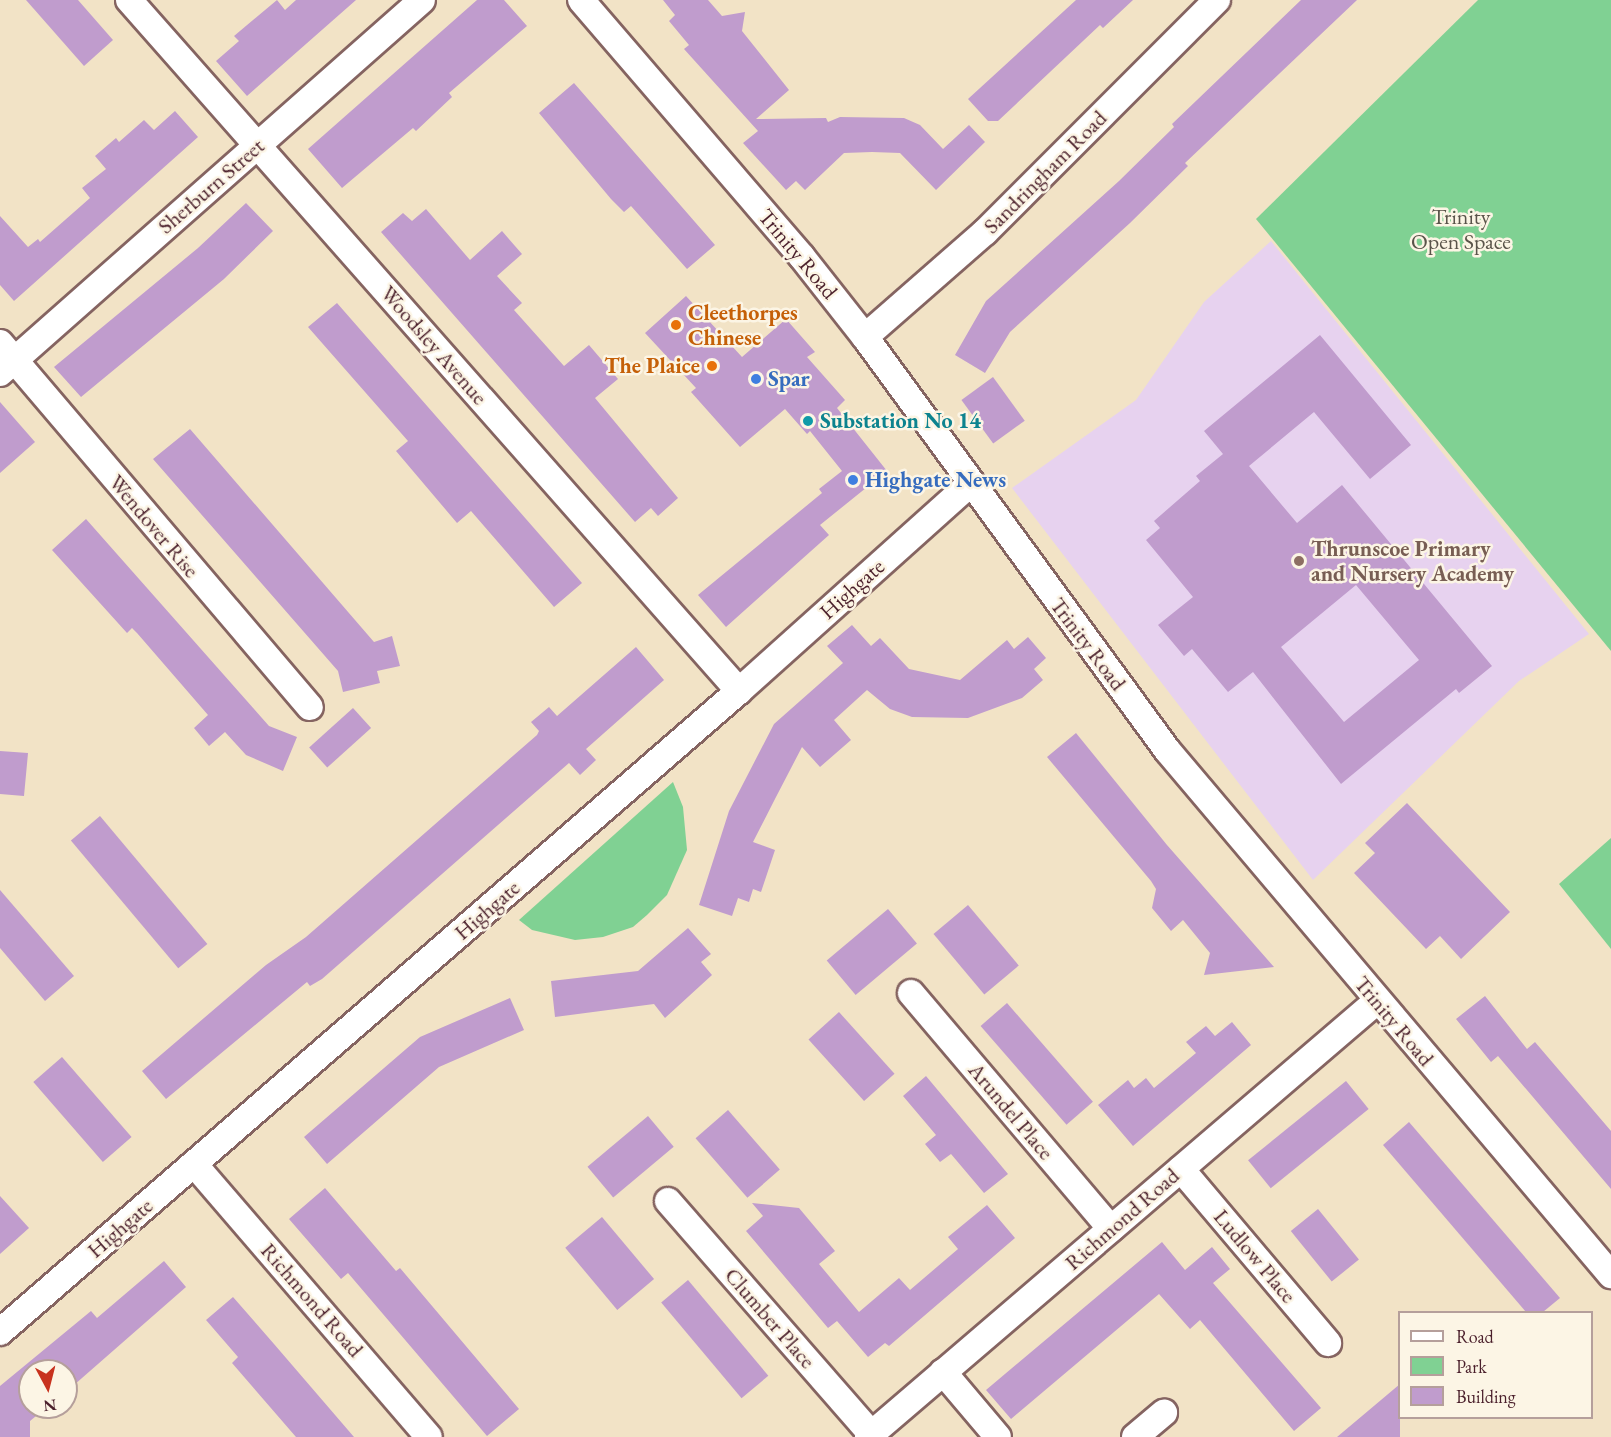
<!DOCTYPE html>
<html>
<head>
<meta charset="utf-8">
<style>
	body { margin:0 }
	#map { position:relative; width:1611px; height:1437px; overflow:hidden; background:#f2e3c6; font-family:"EB Garamond",serif }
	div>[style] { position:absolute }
	.built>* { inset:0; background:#e7d2ef }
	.green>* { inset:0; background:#80d193 }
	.building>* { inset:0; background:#c09ccd; transform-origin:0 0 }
	.roads { filter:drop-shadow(2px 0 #856461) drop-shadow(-2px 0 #856461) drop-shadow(0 2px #856461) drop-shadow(0 -2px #856461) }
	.minor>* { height:26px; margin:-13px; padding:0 13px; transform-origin:13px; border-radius:13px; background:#fff }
	.dots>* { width:16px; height:16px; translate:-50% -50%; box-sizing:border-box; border:3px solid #fcf5e5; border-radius:50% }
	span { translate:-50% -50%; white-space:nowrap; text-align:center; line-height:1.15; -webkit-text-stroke:5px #fcf5e5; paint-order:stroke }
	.street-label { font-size:22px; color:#4a1f2b }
	.park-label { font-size:22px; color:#5a544a }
	.food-label { font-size:22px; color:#c56008; font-weight:700 }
	.left { translate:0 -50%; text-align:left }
	.right { translate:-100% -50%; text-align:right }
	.shop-label { font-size:22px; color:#366cbe; font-weight:700 }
	.culture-label { font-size:22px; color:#0d838f; font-weight:700 }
	.education-label { font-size:22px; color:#785e54; font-weight:700 }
	.legend { position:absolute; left:1398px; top:1311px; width:195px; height:108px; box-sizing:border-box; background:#fcf5e5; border:2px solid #b59f9b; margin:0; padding:8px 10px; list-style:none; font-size:18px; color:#4a1f2b }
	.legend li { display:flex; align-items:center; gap:12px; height:30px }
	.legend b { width:30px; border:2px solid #b59f9b }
	.north { position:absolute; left:18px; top:1359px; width:60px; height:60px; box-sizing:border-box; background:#fcf5e5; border:2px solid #b59f9b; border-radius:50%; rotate:173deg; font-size:16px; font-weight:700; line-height:24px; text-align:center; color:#4a1f2b }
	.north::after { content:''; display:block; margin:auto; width:21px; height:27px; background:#c8321e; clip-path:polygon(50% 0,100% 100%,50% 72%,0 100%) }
</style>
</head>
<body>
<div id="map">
	<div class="built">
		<div style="clip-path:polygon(1271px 241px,1589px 634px,1519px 681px,1313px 880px,1012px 488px,1136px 400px,1204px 302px)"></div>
	</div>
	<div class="green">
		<div style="clip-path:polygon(1478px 0,1611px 0,1611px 651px,1256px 219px)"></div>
		<div style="clip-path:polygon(673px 782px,683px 807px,687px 850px,667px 895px,647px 915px,633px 927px,603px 937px,575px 940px,532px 930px,519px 920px)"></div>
		<div style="clip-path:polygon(1611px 838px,1611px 949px,1559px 884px)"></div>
	</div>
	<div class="building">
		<div style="clip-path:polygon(26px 0,78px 0,113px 40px,84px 66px)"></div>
		<div style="clip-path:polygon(277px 0,285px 10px,296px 0,356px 0,247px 96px,216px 61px,239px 41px,234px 36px)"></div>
		<div style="clip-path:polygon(477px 0,504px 0,527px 26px,449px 93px,452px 97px,416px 131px,413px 128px,342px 188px,308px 149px)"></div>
		<div style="clip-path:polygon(663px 0,708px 0,722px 16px,745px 12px,742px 31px,789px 90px,756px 119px,826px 118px,828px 122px,840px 117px,904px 118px,920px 125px,943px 149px,969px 125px,985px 142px,936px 190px,900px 153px,872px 152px,844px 153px,805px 190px,796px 181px,786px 190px,743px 143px,758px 131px,684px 49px,689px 45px,669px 21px,675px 15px)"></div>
		<div style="clip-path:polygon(1076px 0,1133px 0,1103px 28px,1100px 25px,998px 121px,988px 121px,968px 99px)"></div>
		<div style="clip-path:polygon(1301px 0,1357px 0,1185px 163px,1188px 166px,1130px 223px,1010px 332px,985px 373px,955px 355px,986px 301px,1119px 181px,1174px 127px,1172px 124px)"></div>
		<div style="clip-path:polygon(574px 83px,715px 245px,687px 269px,631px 206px,624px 212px,611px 199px,539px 113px)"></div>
		<div style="clip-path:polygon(175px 111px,198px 137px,14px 301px,0 285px,0 216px,28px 247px,38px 239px,40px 242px,90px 198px,82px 188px,106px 169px,95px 156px,116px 138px,119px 142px,144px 120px,154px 130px)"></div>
		<div style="clip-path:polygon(246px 203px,273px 231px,224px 279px,81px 397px,54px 367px,198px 248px)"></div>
		<div style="clip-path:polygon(426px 209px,470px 260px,502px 231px,522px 254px,497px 276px,522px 303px,514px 310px,564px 366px,589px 345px,618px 379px,595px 398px,678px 498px,658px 516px,651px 508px,635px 522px,381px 232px,403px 213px,412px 221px)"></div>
		<div style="clip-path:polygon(686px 296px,742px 357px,786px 319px,815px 352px,807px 357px,845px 400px,837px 408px,887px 471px,820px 525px,829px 535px,726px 627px,698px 595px,822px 493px,819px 489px,842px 471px,810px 431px,807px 434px,785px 409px,740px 447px,691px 392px,696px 388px,645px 333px)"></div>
		<div style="clip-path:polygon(337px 303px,582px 583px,554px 607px,471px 511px,457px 523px,396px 451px,408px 441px,308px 327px)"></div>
		<div style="clip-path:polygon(evenodd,1320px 335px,1411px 445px,1370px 479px,1314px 412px,1249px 466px,1297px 523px,1342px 485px,1492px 666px,1459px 693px,1456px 689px,1341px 784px,1253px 672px,1228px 692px,1192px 649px,1184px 656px,1158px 625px,1193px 597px,1146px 540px,1160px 528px,1154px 521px,1200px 481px,1196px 476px,1223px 454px,1204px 431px,1320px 335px,1356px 585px,1419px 660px,1344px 722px,1281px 647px,1356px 585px)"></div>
		<div style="left:993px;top:377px;width:54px;height:39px;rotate:54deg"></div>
		<div style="clip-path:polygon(0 402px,35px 442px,0 473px)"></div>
		<div style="clip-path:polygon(190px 429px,374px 642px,392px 636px,400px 666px,377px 671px,380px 683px,343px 692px,338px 671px,153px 459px)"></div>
		<div style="clip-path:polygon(86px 519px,269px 726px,297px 737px,283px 771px,246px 755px,225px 732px,209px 746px,194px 728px,208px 715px,137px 633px,132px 628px,127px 633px,52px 550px)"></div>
		<div style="clip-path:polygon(852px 625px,871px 646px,880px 638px,909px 669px,960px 680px,1007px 640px,1014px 649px,1028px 637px,1046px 658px,1034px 669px,1043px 680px,1022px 698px,968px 718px,912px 717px,890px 709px,867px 690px,834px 720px,851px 740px,820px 767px,802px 747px,776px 797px,753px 842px,775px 850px,761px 892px,753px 889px,749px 902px,738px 898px,732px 916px,699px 905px,729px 811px,774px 724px,843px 663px,827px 646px)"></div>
		<div style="clip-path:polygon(636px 647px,664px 680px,586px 749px,596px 760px,580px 775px,569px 763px,322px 979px,310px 986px,307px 982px,166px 1099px,142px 1071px,266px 965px,306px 937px,537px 735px,539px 731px,531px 722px,549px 707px,557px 716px)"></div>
		<div style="left:353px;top:708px;width:27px;height:59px;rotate:48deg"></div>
		<div style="clip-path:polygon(1076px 733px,1167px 845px,1274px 967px,1204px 975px,1210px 953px,1183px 920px,1171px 931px,1152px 908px,1156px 889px,1151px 881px,1047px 757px)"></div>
		<div style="clip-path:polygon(0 751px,28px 753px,24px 796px,0 794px)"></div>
		<div style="clip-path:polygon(1407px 803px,1510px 912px,1461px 959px,1440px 936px,1426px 949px,1354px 873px,1375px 853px,1365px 843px)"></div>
		<div style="left:100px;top:816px;width:167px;height:38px;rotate:50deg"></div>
		<div style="clip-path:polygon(0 890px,74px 976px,45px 1001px,0 948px)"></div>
		<div style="left:968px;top:905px;width:79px;height:45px;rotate:50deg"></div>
		<div style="left:888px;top:909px;width:45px;height:80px;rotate:50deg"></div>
		<div style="clip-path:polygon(688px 928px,711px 954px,701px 962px,712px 975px,665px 1018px,654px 1004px,555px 1017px,551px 981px,638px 971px)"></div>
		<div style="clip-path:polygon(1485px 996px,1527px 1049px,1535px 1042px,1611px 1131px,1611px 1189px,1498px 1056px,1491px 1062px,1456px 1019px)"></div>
		<div style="clip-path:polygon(510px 998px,524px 1030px,439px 1067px,327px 1164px,304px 1137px,420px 1037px)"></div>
		<div style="left:1007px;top:1003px;width:131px;height:35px;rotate:49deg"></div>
		<div style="left:839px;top:1012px;width:83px;height:41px;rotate:48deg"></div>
		<div style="clip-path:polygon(1232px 1022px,1251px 1045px,1133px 1146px,1098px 1105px,1128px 1080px,1134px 1088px,1146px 1078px,1154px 1088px,1196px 1053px,1186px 1042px,1206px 1026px,1215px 1036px)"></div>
		<div style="left:62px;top:1057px;width:106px;height:38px;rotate:49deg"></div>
		<div style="clip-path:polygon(926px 1076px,1008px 1174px,984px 1193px,951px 1154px,940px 1162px,925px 1144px,936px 1135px,903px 1096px)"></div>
		<div style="left:1346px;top:1081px;width:36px;height:126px;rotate:51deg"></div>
		<div style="left:728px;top:1110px;width:79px;height:43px;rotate:49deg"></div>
		<div style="left:648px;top:1116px;width:40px;height:79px;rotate:50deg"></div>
		<div style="clip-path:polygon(1409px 1122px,1560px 1298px,1543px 1312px,1526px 1312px,1383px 1145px)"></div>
		<div style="clip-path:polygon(325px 1188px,396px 1271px,400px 1268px,519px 1409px,487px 1436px,348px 1273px,341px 1279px,289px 1219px)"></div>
		<div style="clip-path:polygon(0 1196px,29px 1228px,0 1254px)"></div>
		<div style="clip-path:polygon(752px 1203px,799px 1208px,835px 1251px,819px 1264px,859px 1312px,899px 1278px,910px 1290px,958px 1249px,948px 1237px,987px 1205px,1015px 1238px,889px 1346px,885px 1343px,868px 1357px,837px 1321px,828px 1328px,746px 1231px,763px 1216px)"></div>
		<div style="left:1318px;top:1209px;width:65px;height:35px;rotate:51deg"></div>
		<div style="left:602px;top:1217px;width:81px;height:48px;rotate:50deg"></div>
		<div style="clip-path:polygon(1162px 1242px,1185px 1270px,1212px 1247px,1230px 1269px,1213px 1283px,1321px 1408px,1294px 1431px,1200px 1320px,1190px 1329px,1159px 1294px,1011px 1419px,986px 1390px)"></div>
		<div style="clip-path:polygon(164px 1261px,186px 1287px,66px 1392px,66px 1371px,30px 1371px,30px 1407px,47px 1407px,30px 1421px,30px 1437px,0 1437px,0 1386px,91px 1311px,97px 1318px)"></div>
		<div style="left:688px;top:1280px;width:125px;height:35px;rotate:50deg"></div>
		<div style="clip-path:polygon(233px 1297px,274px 1344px,354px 1437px,296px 1437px,232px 1363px,238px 1357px,206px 1320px)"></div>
		<div style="clip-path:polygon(1400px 1384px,1400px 1437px,1337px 1437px,1362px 1416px)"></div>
	</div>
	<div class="roads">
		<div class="minor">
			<div style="left:129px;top:0;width:922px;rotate:48.56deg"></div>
			<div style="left:581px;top:0;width:339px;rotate:49.3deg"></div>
			<div style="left:802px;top:257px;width:102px;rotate:51.8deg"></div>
			<div style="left:865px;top:337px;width:512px;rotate:53.82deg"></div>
			<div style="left:1167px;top:750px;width:688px;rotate:49.78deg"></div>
			<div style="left:865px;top:337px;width:159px;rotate:-41.2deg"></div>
			<div style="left:985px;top:232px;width:328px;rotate:-45deg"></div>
			<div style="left:0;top:343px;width:478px;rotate:49.6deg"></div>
			<div style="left:0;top:373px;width:563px;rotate:-41.47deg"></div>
			<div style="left:911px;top:993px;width:309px;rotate:49.7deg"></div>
			<div style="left:194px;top:1164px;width:360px;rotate:49.3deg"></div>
			<div style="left:1181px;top:1169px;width:228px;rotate:49.8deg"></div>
			<div style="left:668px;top:1201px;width:309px;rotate:48.9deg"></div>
			<div style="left:0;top:1332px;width:978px;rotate:-40.94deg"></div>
			<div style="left:739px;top:691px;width:312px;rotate:-41.9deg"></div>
			<div style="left:943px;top:1372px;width:85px;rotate:49.8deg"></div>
			<div style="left:868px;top:1437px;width:670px;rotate:-40.58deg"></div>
			<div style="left:1135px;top:1437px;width:38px;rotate:-40deg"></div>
		</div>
	</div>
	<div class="dots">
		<div style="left:676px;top:325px;background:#e8710a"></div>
		<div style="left:712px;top:366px;background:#e8710a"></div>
		<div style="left:756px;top:379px;background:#3f7fe0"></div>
		<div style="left:808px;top:421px;background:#0f9aa8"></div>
		<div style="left:853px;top:480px;background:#3f7fe0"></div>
		<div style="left:1299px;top:561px;background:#8d6e63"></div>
	</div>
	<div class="street-label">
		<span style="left:1045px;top:172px;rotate:-45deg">Sandringham Road</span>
		<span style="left:211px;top:186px;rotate:-41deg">Sherburn Street</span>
		<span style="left:798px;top:254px;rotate:50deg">Trinity Road</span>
		<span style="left:434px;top:345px;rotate:49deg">Woodsley Avenue</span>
		<span style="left:154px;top:526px;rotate:50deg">Wendover Rise</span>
		<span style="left:852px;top:589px;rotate:-42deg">Highgate</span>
		<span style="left:1088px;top:644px;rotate:53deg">Trinity Road</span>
		<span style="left:487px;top:910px;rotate:-41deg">Highgate</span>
		<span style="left:1394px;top:1021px;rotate:50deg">Trinity Road</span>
		<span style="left:1011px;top:1111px;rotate:50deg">Arundel Place</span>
		<span style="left:1122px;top:1219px;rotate:-41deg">Richmond Road</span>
		<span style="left:120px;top:1228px;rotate:-41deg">Highgate</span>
		<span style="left:1255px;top:1256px;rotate:50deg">Ludlow Place</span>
		<span style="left:312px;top:1300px;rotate:49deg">Richmond Road</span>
		<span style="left:770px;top:1318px;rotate:49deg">Clumber Place</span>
	</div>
	<div class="park-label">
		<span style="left:1461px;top:229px">Trinity<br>Open Space</span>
	</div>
	<div class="food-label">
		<span class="left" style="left:688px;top:325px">Cleethorpes<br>Chinese</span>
		<span class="right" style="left:700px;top:366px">The Plaice</span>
	</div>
	<div class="shop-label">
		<span class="left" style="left:768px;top:379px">Spar</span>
		<span class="left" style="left:865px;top:480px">Highgate News</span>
	</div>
	<div class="culture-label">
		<span class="left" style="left:820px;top:421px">Substation No 14</span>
	</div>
	<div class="education-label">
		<span class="left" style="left:1311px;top:561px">Thrunscoe Primary<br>and Nursery Academy</span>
	</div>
	<ul class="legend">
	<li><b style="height:8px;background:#fff"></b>Road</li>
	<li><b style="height:16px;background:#80d193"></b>Park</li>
	<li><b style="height:16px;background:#c09ccd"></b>Building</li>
	</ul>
	<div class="north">N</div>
</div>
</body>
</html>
